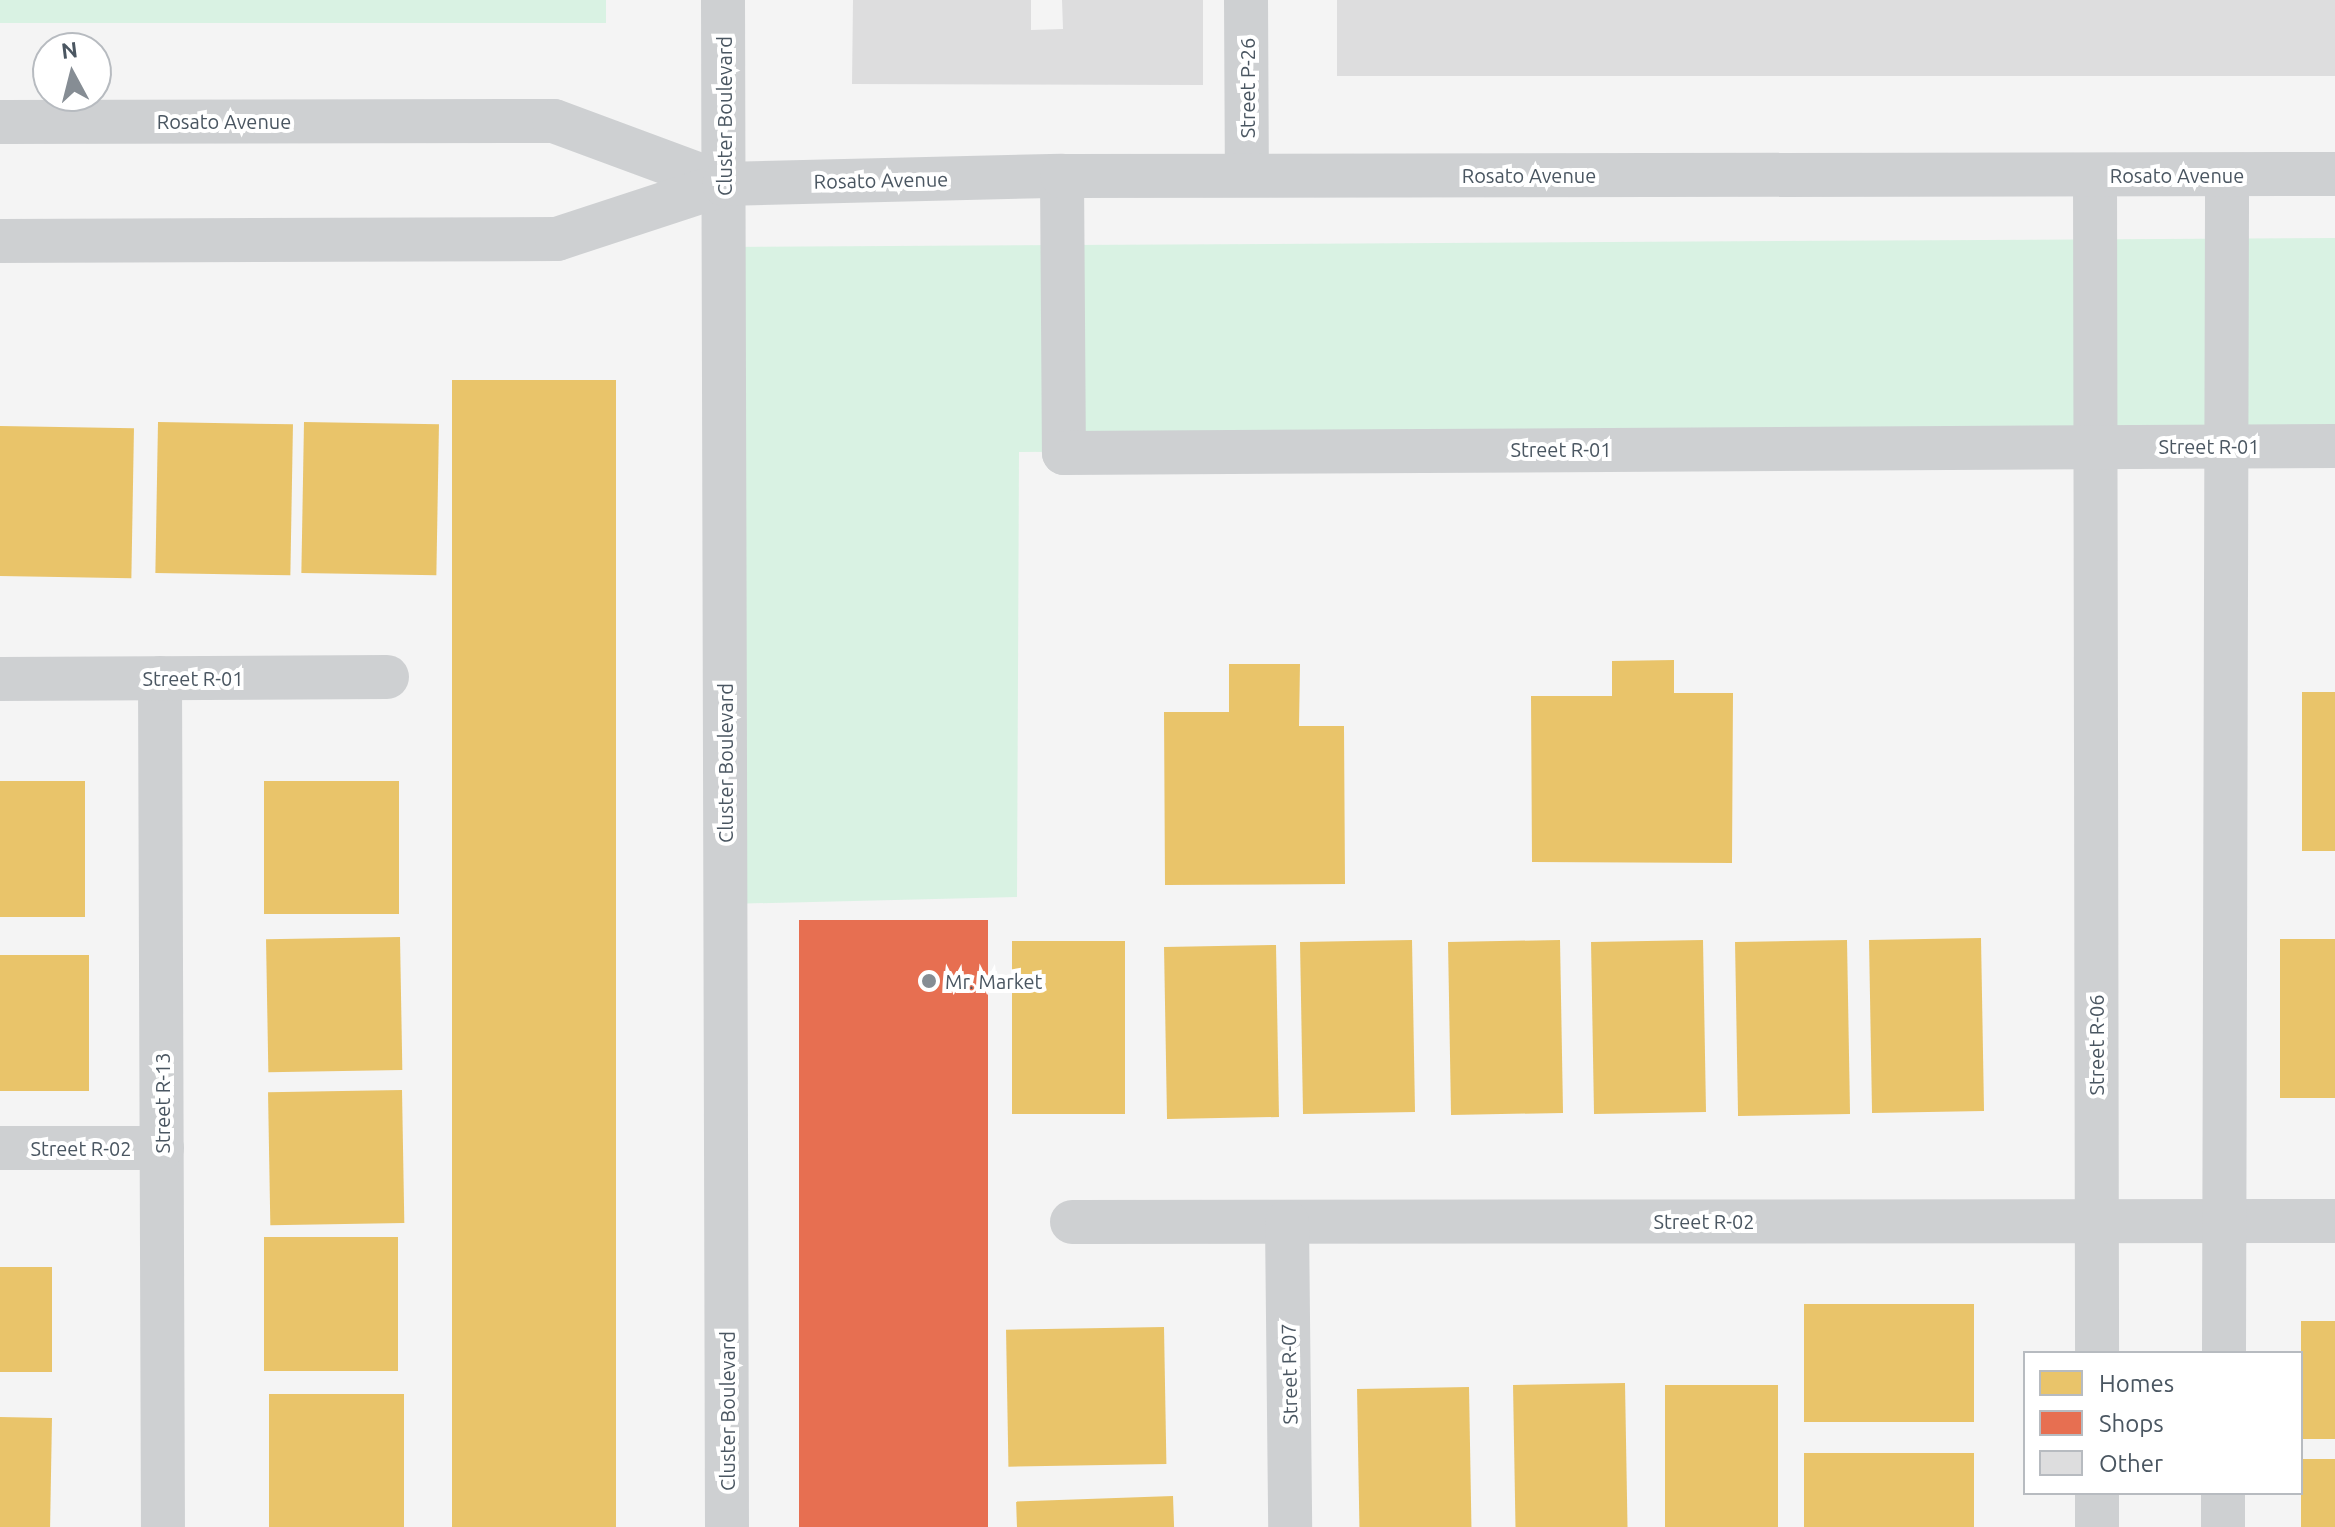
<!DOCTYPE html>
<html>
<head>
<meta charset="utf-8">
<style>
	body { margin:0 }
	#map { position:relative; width:2335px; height:1527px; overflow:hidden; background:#f4f4f4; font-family:Ubuntu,sans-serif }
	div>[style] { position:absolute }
	.green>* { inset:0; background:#d9f2e3; transform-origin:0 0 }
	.homes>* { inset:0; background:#e9c46a; transform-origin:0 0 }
	.shops>* { inset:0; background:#e76f51; transform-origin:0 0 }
	.building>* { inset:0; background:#ddddde; transform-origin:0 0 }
	.minor>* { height:44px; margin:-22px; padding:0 22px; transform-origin:22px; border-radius:22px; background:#ced0d2 }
	.tertiary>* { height:44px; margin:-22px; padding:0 22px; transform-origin:22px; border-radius:22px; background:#ced0d2 }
	.dots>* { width:22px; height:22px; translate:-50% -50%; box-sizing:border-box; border:4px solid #fff; border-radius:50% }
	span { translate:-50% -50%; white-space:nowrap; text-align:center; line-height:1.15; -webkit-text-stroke:8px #fff; paint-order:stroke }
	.street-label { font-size:20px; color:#4a5661 }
	.poi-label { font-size:20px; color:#4a5661 }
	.left { translate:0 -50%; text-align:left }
	.legend { position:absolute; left:2023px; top:1351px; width:280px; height:144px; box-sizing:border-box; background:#fff; border:2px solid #b7bbc0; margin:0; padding:10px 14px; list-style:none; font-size:24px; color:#4a5661 }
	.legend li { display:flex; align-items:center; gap:16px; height:40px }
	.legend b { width:40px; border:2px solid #b7bbc0 }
	.north { position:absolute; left:32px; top:32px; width:80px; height:80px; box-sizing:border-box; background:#fff; border:2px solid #b7bbc0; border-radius:50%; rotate:353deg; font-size:22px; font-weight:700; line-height:32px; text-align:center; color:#4a5661 }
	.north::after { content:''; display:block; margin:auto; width:28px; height:36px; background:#868d94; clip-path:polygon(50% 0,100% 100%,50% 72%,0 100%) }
</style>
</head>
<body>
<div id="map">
	<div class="green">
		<div style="left:0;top:0;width:606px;height:23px"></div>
		<div style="clip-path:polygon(2335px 238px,2335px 446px,1019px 452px,1017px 897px,726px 904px,724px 247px)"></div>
	</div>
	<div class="homes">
		<div style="left:616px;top:380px;width:1147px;height:164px;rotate:90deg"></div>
		<div style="left:158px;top:422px;width:135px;height:151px;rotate:1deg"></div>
		<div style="left:304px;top:422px;width:135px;height:151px;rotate:1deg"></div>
		<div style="left:0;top:426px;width:134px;height:150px;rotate:1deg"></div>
		<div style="clip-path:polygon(1674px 660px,1674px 693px,1733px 693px,1732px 863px,1532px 862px,1531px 696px,1612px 696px,1612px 661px)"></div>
		<div style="clip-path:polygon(1229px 664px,1300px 664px,1299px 726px,1344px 726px,1345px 884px,1165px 885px,1164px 712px,1229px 712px)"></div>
		<div style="left:2335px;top:692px;width:159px;height:33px;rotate:90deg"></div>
		<div style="left:85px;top:781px;width:136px;height:85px;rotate:90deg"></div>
		<div style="left:399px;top:781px;width:133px;height:135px;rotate:90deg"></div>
		<div style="left:400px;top:937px;width:133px;height:134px;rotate:89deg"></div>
		<div style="left:1981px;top:938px;width:173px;height:112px;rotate:89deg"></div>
		<div style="left:2335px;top:939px;width:159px;height:55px;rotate:90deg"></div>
		<div style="left:1412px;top:940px;width:172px;height:112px;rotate:89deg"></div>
		<div style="left:1560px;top:940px;width:173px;height:112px;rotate:89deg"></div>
		<div style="left:1703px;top:940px;width:172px;height:112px;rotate:89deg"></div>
		<div style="left:1847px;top:940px;width:174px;height:112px;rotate:89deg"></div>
		<div style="left:1125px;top:941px;width:173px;height:113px;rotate:90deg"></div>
		<div style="left:1276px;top:945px;width:172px;height:112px;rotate:89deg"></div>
		<div style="left:89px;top:955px;width:136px;height:89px;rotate:90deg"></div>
		<div style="left:402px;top:1090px;width:133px;height:134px;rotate:89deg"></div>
		<div style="left:398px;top:1237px;width:134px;height:134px;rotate:90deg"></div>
		<div style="left:0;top:1267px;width:52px;height:105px"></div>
		<div style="left:1974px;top:1304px;width:118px;height:170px;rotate:90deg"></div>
		<div style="left:2335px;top:1321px;width:118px;height:34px;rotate:90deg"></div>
		<div style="left:1164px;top:1327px;width:137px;height:158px;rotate:89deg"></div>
		<div style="left:1625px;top:1383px;width:144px;height:112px;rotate:89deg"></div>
		<div style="left:1778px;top:1385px;width:142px;height:113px;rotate:90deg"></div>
		<div style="left:1469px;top:1387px;width:140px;height:112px;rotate:89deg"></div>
		<div style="left:404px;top:1394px;width:133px;height:135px;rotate:90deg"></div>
		<div style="left:0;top:1417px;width:52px;height:110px;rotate:1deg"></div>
		<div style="left:1974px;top:1453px;width:74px;height:170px;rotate:90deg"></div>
		<div style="left:2301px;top:1459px;width:34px;height:68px"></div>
		<div style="left:1173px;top:1496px;width:31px;height:157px;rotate:88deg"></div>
	</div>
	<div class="shops">
		<div style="left:988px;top:920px;width:607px;height:189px;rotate:90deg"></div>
	</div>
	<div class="building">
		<div style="clip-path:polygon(853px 0,1031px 0,1031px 30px,1063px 29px,1062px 0,1203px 0,1203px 85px,852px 84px)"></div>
		<div style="left:1337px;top:0;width:998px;height:76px"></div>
	</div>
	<div class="minor">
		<div style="left:1246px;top:0;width:175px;rotate:89.7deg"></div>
		<div style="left:2095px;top:175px;width:1178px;rotate:89.9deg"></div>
		<div style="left:1062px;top:176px;width:277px;rotate:89.6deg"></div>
		<div style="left:1064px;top:453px;width:1271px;rotate:-0.32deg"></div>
		<div style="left:160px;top:678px;width:849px;rotate:89.8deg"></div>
		<div style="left:0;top:679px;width:387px;rotate:-0.3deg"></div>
		<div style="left:0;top:1148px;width:162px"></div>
		<div style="left:1072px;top:1222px;width:1263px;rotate:-0.05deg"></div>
		<div style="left:1287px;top:1222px;width:305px;rotate:89.4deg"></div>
		<div style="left:2224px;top:1353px;width:1178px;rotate:-89.85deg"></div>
		<div style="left:2097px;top:1493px;width:34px;rotate:90deg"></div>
		<div style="left:2223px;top:1527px;width:34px;rotate:-90deg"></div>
	</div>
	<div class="tertiary">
		<div style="left:723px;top:0;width:1527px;rotate:89.85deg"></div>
		<div style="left:0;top:122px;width:554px;rotate:-0.1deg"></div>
		<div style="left:554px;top:121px;width:181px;rotate:20.3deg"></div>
		<div style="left:0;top:241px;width:557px;rotate:-0.21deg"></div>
		<div style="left:557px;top:239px;width:176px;rotate:-18.2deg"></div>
		<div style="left:724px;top:184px;width:338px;rotate:-1.4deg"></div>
		<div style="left:1062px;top:176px;width:1273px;rotate:-0.09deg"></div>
	</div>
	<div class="dots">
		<div style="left:929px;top:981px;background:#868d94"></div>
	</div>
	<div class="street-label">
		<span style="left:1247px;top:88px;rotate:-90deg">Street P-26</span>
		<span style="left:724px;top:116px;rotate:-90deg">Cluster Boulevard</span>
		<span style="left:224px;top:121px">Rosato Avenue</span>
		<span style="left:1529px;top:175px">Rosato Avenue</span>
		<span style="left:2177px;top:175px">Rosato Avenue</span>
		<span style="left:881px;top:180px;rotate:-1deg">Rosato Avenue</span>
		<span style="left:2209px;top:446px">Street R-01</span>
		<span style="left:1561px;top:449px">Street R-01</span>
		<span style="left:193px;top:678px">Street R-01</span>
		<span style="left:725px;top:763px;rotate:-90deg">Cluster Boulevard</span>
		<span style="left:2096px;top:1045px;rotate:-90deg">Street R-06</span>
		<span style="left:162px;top:1103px;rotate:-90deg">Street R-13</span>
		<span style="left:81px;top:1148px">Street R-02</span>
		<span style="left:1704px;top:1221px">Street R-02</span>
		<span style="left:1289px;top:1374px;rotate:-91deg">Street R-07</span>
		<span style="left:727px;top:1411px;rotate:-90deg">Cluster Boulevard</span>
	</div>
	<div class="poi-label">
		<span class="left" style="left:945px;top:981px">Mr. Market</span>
	</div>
	<ul class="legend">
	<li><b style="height:22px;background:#e9c46a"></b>Homes</li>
	<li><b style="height:22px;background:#e76f51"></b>Shops</li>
	<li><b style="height:22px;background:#ddddde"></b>Other</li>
	</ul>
	<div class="north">N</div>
</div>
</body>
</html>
